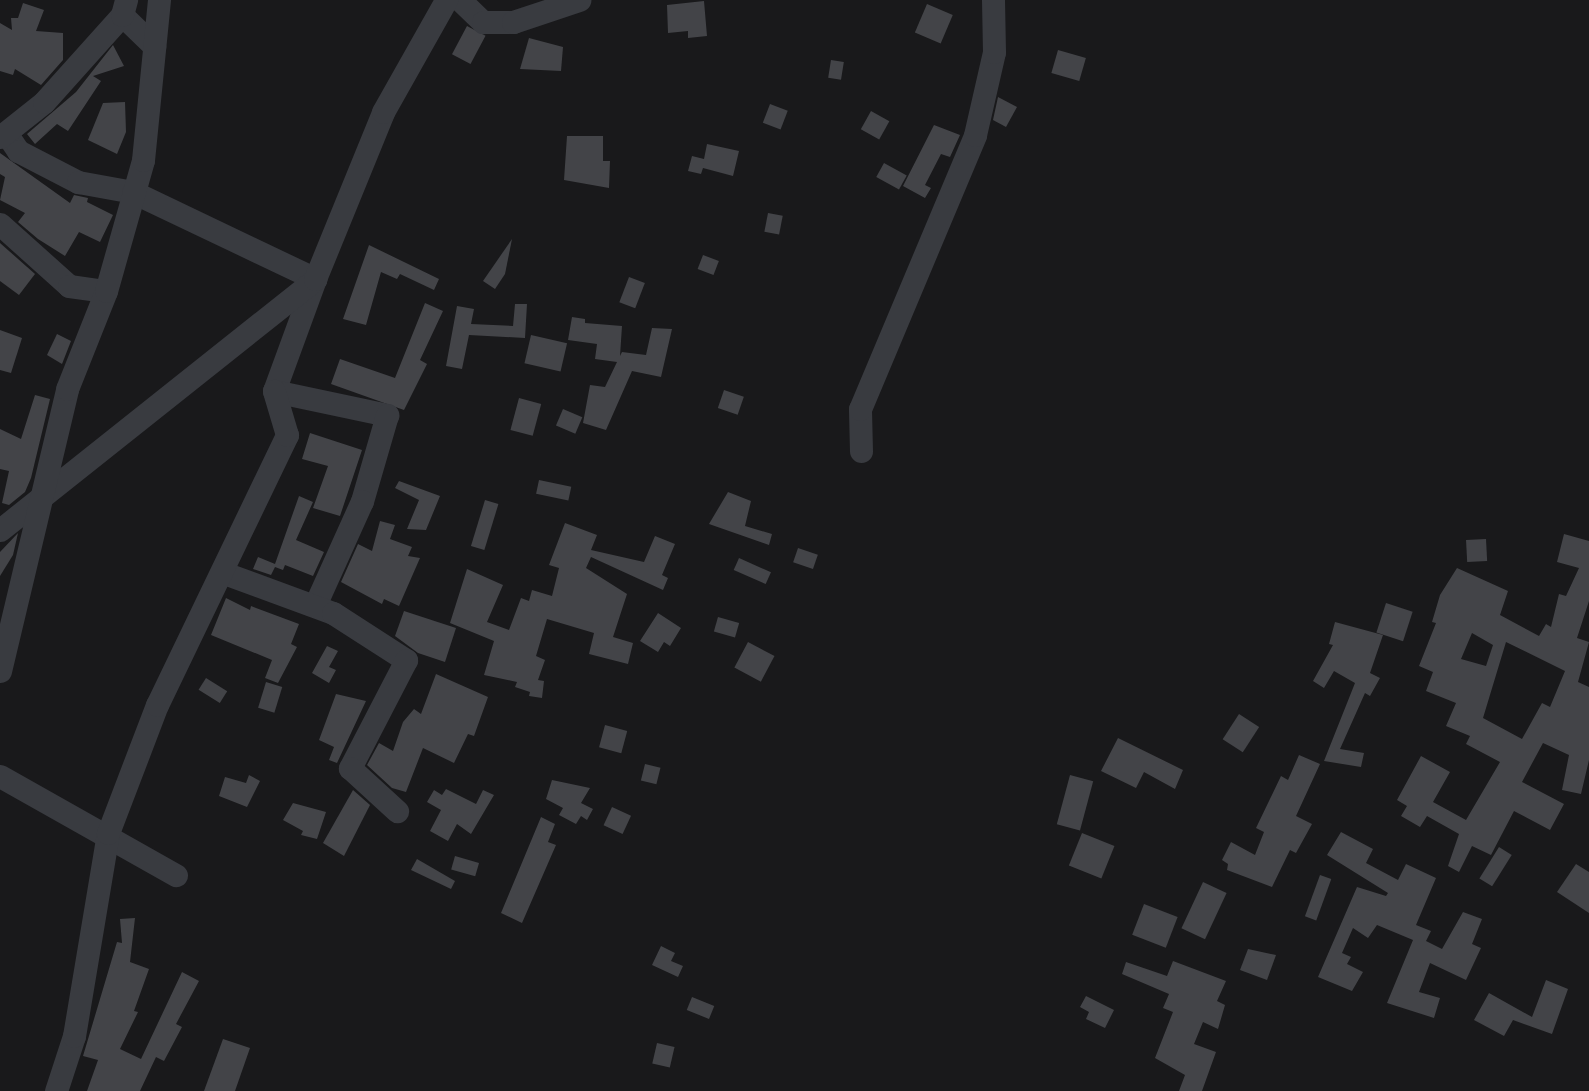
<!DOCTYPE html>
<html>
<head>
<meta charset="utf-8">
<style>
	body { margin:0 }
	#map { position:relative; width:1589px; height:1091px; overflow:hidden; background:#19191b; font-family:"Alegreya Sans",sans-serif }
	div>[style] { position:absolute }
	.building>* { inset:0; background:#434448; transform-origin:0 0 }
	.minor>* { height:23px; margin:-11.5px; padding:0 11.5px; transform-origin:11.5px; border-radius:11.5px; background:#393b40 }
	span { translate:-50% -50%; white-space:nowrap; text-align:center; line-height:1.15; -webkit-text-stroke:6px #141416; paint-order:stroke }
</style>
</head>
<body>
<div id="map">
	<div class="building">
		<div style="clip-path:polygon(704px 1px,707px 36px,688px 38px,688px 31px,668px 33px,667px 5px)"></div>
		<div style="clip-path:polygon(23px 3px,44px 10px,36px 31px,63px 33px,63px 60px,41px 85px,15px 69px,13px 75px,0 71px,0 23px,12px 30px,11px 18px,18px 18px)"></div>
		<div style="left:927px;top:4px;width:28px;height:31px;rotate:23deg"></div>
		<div style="left:467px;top:26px;width:21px;height:32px;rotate:28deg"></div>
		<div style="clip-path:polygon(529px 38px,563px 47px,561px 71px,520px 69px)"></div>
		<div style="clip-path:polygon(113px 45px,124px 66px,93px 76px,101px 81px,68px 131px,57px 124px,35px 144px,27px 134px,76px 92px)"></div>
		<div style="left:1058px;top:50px;width:29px;height:24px;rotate:16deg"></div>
		<div style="left:831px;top:60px;width:13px;height:18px;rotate:9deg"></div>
		<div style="clip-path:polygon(998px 97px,1017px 107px,1006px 127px,993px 120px)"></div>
		<div style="clip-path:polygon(125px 102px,126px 132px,117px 154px,88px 140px,103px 103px)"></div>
		<div style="left:770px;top:104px;width:19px;height:20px;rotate:21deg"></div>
		<div style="left:871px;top:111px;width:21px;height:21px;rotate:29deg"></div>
		<div style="clip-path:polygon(934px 125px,960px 135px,950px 157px,941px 154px,925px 185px,931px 188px,925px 198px,903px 186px)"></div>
		<div style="clip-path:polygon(567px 136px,603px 136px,603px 161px,610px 161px,609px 188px,564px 180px)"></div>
		<div style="clip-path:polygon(707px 144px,739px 151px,733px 176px,703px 168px,701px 174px,688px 171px,692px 156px,704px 159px)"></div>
		<div style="clip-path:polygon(0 153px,70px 203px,74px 195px,88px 198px,87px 202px,113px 215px,100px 242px,79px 232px,65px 256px,38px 239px,18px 222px,25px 213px,0 200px,5px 177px,0 174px)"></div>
		<div style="left:884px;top:163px;width:26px;height:16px;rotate:29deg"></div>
		<div style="left:768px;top:213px;width:15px;height:19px;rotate:11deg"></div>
		<div style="clip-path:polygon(512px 239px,505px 274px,495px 289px,483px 281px)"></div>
		<div style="clip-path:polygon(0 243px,35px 274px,19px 295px,0 281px)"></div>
		<div style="clip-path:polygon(369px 245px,439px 279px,434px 290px,400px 274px,397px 279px,381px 272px,366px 325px,343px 319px)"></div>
		<div style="left:703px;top:255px;width:17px;height:15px;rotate:21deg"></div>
		<div style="left:629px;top:277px;width:17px;height:27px;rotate:21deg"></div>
		<div style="clip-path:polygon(425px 303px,443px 311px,420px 360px,427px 364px,404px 410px,331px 384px,340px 359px,395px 378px)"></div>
		<div style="clip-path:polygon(515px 304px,527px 304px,525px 338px,469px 335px,462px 369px,446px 366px,457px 306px,474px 309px,471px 324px,513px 326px)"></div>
		<div style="clip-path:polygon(572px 317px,585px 319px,585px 323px,622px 326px,620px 356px,622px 352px,646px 355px,652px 328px,672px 329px,661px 377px,632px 371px,606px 430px,583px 423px,590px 385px,605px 387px,617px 362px,595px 359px,597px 344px,568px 340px)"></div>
		<div style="clip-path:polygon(0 330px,22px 338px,11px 373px,0 370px)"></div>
		<div style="clip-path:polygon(57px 334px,71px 341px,62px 364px,47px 355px)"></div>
		<div style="left:531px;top:335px;width:37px;height:29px;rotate:13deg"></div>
		<div style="left:724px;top:390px;width:21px;height:19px;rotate:19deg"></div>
		<div style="clip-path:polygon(35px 395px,50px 399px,31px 478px,25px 492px,9px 505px,2px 503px,9px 471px,0 469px,0 429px,21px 439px)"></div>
		<div style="left:519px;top:398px;width:23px;height:33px;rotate:15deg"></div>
		<div style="left:563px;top:409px;width:21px;height:18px;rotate:23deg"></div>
		<div style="clip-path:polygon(310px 433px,362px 450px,340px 516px,313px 508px,328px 466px,302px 459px)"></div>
		<div style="left:539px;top:480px;width:33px;height:14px;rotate:12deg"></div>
		<div style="clip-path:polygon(399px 481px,440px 496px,426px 530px,407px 529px,419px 500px,395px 488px)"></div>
		<div style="clip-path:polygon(728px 492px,751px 501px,745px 526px,772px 534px,769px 545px,709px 524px)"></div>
		<div style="clip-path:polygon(299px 496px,313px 502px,296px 540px,324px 552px,313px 576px,285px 565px,283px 570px,275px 567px,271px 575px,253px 569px,258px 557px,275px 564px)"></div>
		<div style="left:485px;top:500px;width:14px;height:48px;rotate:17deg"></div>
		<div style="clip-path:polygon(380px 521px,395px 525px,390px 539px,412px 547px,408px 556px,420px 558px,399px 606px,384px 599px,382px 604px,341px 582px,358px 544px,372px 551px)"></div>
		<div style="clip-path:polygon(565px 523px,597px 535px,591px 550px,644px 562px,655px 536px,675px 544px,662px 575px,668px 578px,663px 590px,591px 557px,586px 568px,627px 594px,613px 637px,633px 643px,628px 664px,589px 654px,594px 633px,547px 619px,536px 656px,545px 660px,538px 680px,544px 681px,542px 698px,529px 696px,530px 692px,515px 687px,517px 682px,484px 675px,494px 641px,450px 623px,467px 569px,503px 585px,487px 622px,509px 630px,521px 598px,529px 601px,532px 590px,552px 596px,559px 568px,549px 565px)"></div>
		<div style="clip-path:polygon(18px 533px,13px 555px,0 576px,0 552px)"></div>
		<div style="clip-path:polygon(evenodd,1564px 534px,1589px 541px,1589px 601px,1577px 638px,1589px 642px,1578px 682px,1589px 687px,1589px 760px,1581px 794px,1562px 790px,1569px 755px,1543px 743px,1522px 782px,1564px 804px,1550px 830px,1514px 811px,1491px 855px,1472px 846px,1459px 872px,1448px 866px,1459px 834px,1427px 816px,1420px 827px,1401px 816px,1407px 806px,1397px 800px,1421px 756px,1450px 772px,1433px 802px,1466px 820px,1500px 762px,1466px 744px,1470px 736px,1446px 726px,1456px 703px,1426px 691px,1433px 672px,1419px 666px,1436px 623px,1432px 622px,1440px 595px,1457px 568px,1508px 591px,1500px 615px,1539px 636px,1546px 624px,1551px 627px,1559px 594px,1566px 596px,1579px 568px,1557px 562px,1564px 534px,1472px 633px,1493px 645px,1486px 666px,1461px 659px,1472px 633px,1564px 534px,1506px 642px,1565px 671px,1550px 707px,1542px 703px,1522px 739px,1483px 718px,1506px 642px)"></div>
		<div style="left:1486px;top:539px;width:22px;height:20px;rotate:87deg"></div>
		<div style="left:798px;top:548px;width:21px;height:15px;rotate:19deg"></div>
		<div style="left:739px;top:558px;width:35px;height:13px;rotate:24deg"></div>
		<div style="clip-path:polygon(226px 598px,250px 610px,251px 606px,299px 624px,291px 644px,297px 647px,278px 683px,265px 678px,272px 660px,211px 635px)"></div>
		<div style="left:1386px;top:603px;width:28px;height:31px;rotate:18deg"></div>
		<div style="clip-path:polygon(404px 611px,456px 628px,445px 662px,418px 653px,395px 636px)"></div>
		<div style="clip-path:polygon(658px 613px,681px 628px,670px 646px,664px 642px,658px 652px,640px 641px)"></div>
		<div style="left:718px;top:617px;width:22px;height:15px;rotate:16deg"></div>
		<div style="clip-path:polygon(1335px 622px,1383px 635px,1370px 673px,1380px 678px,1370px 696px,1365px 693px,1340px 749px,1364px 753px,1361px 767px,1324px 761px,1355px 683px,1334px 671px,1324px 688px,1313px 681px,1333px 645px,1329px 644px)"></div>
		<div style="left:748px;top:642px;width:30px;height:29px;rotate:28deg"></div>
		<div style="clip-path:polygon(327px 646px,338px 651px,329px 667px,336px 670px,329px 683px,312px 673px)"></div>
		<div style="clip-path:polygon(436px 674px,488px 697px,474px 736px,468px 734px,454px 763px,423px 748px,406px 792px,392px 788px,367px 765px,379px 743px,393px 751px,403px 722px,414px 709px,421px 714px)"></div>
		<div style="left:206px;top:678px;width:25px;height:14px;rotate:32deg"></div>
		<div style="left:266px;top:682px;width:17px;height:27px;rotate:17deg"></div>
		<div style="clip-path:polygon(336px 694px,366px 701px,337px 763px,329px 760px,334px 747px,319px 740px)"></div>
		<div style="left:1239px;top:714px;width:24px;height:30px;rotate:33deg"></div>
		<div style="left:605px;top:725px;width:23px;height:23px;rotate:15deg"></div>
		<div style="clip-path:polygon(1118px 738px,1183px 770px,1175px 789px,1144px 772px,1136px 788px,1101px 771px)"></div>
		<div style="clip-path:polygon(1299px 755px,1320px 764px,1296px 816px,1312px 824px,1296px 853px,1290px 850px,1272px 887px,1227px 870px,1228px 864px,1222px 860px,1231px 842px,1255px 855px,1264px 832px,1256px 828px,1281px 776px,1288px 780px)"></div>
		<div style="left:645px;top:764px;width:16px;height:17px;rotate:14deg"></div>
		<div style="clip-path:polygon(249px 775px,260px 781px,247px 807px,219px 796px,225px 777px,246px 783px)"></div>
		<div style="left:1070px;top:775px;width:24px;height:51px;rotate:15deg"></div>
		<div style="clip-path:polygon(552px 780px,590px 788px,581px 803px,593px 809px,587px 820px,581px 816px,576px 824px,559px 815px,563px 808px,546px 799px)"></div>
		<div style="clip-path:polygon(446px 789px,476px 804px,483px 790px,494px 795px,471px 834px,457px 824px,448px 841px,430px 831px,441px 810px,427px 802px,434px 790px,442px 795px)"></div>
		<div style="clip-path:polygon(353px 790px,370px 805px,344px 856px,323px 843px)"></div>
		<div style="clip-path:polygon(293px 803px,326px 812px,317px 839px,301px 835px,303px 831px,283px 820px)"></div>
		<div style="left:612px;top:807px;width:21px;height:20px;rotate:25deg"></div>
		<div style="clip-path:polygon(541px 817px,555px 824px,548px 842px,556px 845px,522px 923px,501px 913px)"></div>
		<div style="clip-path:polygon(1341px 832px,1373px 849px,1366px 863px,1398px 880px,1406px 864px,1436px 878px,1416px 925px,1431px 931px,1426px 941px,1442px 949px,1463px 912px,1482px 919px,1472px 944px,1481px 948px,1466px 980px,1430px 963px,1419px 992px,1440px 998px,1434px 1018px,1387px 1003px,1413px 940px,1377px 925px,1368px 938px,1353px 928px,1342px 953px,1351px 957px,1347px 964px,1363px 972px,1352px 991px,1318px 977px,1357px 887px,1386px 896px,1388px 893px,1327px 855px)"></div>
		<div style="left:1082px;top:833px;width:35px;height:35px;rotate:22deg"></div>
		<div style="left:1499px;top:847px;width:15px;height:37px;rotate:32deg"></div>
		<div style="left:455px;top:856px;width:25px;height:14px;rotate:16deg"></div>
		<div style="clip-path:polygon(417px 859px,455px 881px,451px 889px,411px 870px)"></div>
		<div style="clip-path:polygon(1576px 864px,1589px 872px,1589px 913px,1557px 892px)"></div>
		<div style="left:1320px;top:875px;width:12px;height:44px;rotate:20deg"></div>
		<div style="left:1203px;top:882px;width:26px;height:51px;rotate:25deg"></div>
		<div style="left:1144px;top:904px;width:36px;height:33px;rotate:21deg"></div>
		<div style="clip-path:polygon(135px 918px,130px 962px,149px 969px,134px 1011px,138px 1012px,120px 1049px,141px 1059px,182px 972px,199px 981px,176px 1024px,182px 1027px,164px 1061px,156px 1057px,140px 1091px,87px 1091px,98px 1060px,83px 1056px,117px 942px,122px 943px,120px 919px)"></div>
		<div style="clip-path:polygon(661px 946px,675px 953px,671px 961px,683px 966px,678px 977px,652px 965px)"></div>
		<div style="clip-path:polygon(1248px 949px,1276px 955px,1267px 980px,1240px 970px)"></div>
		<div style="clip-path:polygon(1173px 961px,1226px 981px,1217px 1001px,1225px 1005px,1218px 1029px,1203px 1022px,1194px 1044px,1216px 1052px,1202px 1091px,1179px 1091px,1185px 1075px,1155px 1058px,1173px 1012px,1163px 1008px,1169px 994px,1122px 974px,1126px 962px,1167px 976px)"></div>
		<div style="clip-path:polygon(1546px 980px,1568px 989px,1552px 1034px,1513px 1020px,1504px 1036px,1474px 1020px,1489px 993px,1532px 1017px)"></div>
		<div style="clip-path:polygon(1086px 996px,1114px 1010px,1105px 1028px,1086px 1019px,1089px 1012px,1080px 1007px)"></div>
		<div style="left:692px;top:997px;width:24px;height:14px;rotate:22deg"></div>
		<div style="clip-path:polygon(223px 1039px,250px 1048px,235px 1091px,204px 1091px)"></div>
		<div style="left:657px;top:1043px;width:18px;height:21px;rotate:13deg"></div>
	</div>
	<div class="minor">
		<div style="left:460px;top:0;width:32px;rotate:44deg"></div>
		<div style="left:483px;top:22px;width:30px"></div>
		<div style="left:513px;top:22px;width:70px;rotate:-18.4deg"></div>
		<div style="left:122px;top:15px;width:45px;rotate:44.1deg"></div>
		<div style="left:6px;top:133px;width:22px;rotate:56deg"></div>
		<div style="left:18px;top:151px;width:68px;rotate:27.3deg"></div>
		<div style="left:78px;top:182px;width:56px;rotate:10.3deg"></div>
		<div style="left:133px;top:192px;width:202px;rotate:25.5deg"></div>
		<div style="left:315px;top:279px;width:119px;rotate:110.1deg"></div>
		<div style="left:274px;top:391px;width:116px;rotate:12deg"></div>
		<div style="left:387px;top:415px;width:90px;rotate:106.2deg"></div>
		<div style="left:362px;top:501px;width:114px;rotate:114.3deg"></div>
		<div style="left:0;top:137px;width:56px;rotate:-38.5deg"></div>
		<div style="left:44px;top:102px;width:117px;rotate:-48.1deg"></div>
		<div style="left:122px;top:15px;width:16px;rotate:-75deg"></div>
		<div style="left:0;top:224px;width:93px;rotate:41.9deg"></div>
		<div style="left:69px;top:286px;width:37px;rotate:8deg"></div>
		<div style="left:861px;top:451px;width:42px;rotate:-91.4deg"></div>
		<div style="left:860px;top:409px;width:297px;rotate:-67.2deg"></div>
		<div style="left:975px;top:135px;width:85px;rotate:-77.1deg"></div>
		<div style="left:994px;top:52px;width:52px;rotate:-91.1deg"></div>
		<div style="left:0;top:530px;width:403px;rotate:-38.5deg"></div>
		<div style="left:315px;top:279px;width:180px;rotate:-67.8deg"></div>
		<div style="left:383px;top:112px;width:129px;rotate:-60.6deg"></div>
		<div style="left:224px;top:573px;width:116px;rotate:20.2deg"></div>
		<div style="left:333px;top:613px;width:87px;rotate:32.8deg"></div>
		<div style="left:406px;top:660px;width:122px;rotate:117.4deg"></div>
		<div style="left:350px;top:768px;width:64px;rotate:42.5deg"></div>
		<div style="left:0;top:671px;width:290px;rotate:-76.6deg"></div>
		<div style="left:67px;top:389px;width:105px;rotate:-68.3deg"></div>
		<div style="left:106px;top:291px;width:136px;rotate:-74.2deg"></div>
		<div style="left:143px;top:160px;width:161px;rotate:-84.3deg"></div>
		<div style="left:0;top:776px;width:202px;rotate:29.4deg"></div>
		<div style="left:56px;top:1091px;width:58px;rotate:-71.9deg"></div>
		<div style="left:74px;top:1036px;width:206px;rotate:-80.5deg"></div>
		<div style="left:108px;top:833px;width:137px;rotate:-69.1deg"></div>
		<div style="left:157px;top:705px;width:300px;rotate:-64.3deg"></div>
		<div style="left:287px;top:435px;width:46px;rotate:-106.5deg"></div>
	</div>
</div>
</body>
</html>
